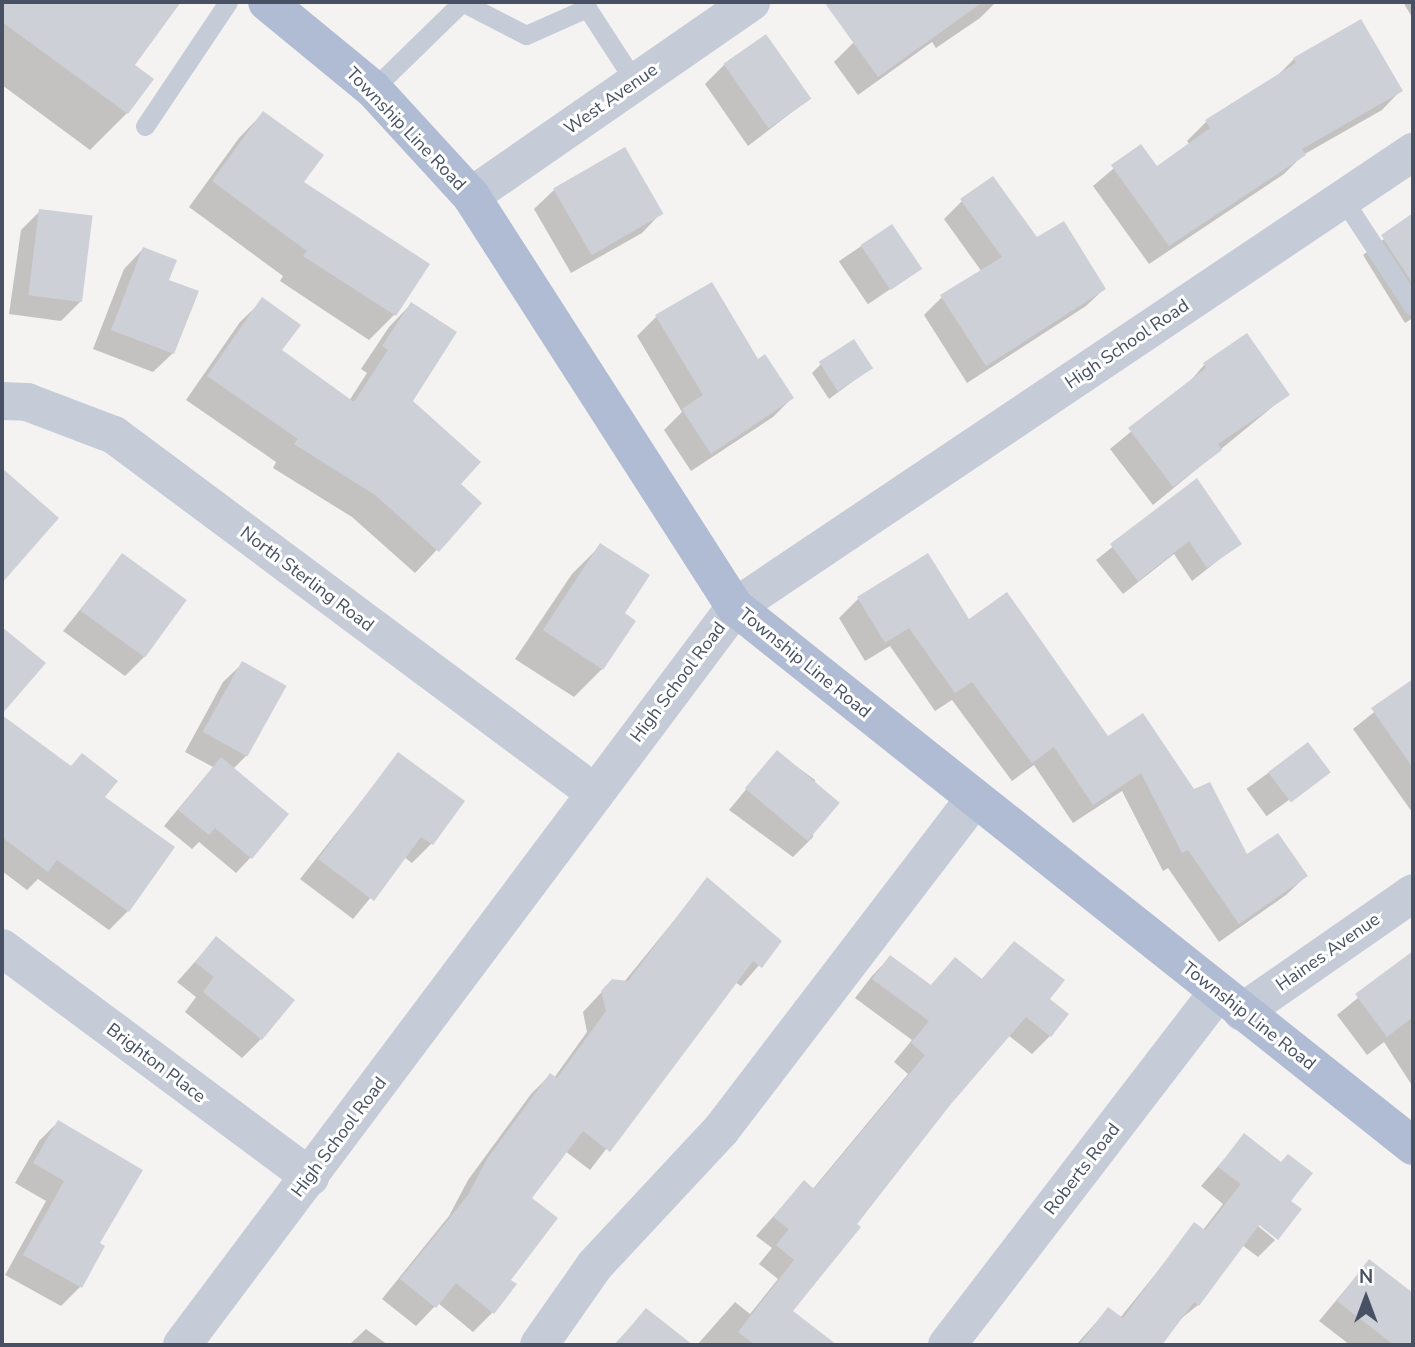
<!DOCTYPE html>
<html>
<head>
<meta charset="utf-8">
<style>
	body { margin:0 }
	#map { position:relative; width:1415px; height:1347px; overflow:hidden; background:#f5f3f2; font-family:"Nunito Sans",sans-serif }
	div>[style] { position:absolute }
	.shadow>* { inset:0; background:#0003; transform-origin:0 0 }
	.building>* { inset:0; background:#ced0d8; transform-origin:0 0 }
	.lane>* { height:19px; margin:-9.5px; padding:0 9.5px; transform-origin:9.5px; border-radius:9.5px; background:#c5ccd8 }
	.street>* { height:38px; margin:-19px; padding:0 19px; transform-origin:19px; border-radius:19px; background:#c5ccd8 }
	.primary>* { height:38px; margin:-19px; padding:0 19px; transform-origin:19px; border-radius:19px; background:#b0bcd4 }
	span { translate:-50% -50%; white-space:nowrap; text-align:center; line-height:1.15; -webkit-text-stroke:6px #fff; paint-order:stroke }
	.street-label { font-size:18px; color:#475163 }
	.frame { position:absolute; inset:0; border:4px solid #475163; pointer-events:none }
	.north { position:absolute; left:1331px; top:1263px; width:70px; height:70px; -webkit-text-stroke:5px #fff; paint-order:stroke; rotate:0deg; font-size:19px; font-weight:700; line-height:28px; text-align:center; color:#475163 }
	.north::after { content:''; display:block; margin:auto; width:24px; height:32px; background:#475163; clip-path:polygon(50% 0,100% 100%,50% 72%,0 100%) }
</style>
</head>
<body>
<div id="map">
	<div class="shadow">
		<div style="clip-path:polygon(2px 2px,162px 2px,173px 10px,133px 65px,127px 113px,90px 150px,2px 85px)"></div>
		<div style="clip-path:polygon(847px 2px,996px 2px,980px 18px,936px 48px,932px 42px,858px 95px,834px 62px,854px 42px,837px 12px)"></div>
		<div style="clip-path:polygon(1403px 2px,1413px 2px,1413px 19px)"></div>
		<div style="clip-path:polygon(1294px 59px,1401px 90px,1382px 110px,1303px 155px,1284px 174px,1149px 264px,1093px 186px,1140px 146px,1157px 169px,1190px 145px,1187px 141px,1206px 122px,1275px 78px)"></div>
		<div style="clip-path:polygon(724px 65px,809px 99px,748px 146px,705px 84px)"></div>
		<div style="clip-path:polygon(263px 113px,301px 183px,428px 265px,394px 315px,369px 340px,280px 281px,283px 276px,189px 207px,239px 138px)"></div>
		<div style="clip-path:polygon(624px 149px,661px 213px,642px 233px,571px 273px,534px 209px,554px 190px)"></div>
		<div style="clip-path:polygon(962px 201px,1037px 240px,1104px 289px,1086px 306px,967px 383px,924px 315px,942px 297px,982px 272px,944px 219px)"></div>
		<div style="clip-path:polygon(40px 211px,80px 302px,61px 321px,9px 314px,21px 230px)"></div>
		<div style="clip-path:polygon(1413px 217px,1413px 318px,1405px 323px,1363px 255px)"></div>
		<div style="left:891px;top:226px;width:52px;height:63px;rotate:56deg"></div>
		<div style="clip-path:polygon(143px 249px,167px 281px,173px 353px,153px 372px,93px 349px,124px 269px)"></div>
		<div style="clip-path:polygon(263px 300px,280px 351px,349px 401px,367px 373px,361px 369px,389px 327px,411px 304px,410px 401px,459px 484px,480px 504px,415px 573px,352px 517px,273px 468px,276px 462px,186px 400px,240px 322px)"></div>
		<div style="clip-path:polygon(656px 317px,758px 361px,792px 398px,773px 417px,691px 471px,664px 430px,682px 412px,637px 336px)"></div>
		<div style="clip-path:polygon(1246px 335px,1288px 394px,1153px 505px,1110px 449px,1186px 386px,1204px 365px)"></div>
		<div style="clip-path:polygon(821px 364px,871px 368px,829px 399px,812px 373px)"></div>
		<div style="clip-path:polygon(7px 475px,16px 564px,2px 579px,2px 480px)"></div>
		<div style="clip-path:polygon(1197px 480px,1240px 543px,1192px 581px,1174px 554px,1123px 594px,1096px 560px)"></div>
		<div style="clip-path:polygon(601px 545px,622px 613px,602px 669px,574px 697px,515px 659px,572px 574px)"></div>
		<div style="clip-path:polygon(123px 556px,144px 657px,125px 676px,63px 631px)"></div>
		<div style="clip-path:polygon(927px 556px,969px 621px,1107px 739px,1194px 792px,1246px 857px,1306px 876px,1286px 895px,1219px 942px,1168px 868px,1163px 871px,1122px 791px,1073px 823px,1034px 765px,1012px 781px,952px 700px,935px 711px,890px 646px,865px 661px,839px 618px,858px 599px)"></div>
		<div style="clip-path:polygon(243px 663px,246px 756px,233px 769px,251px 857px,236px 873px,199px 842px,192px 849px,164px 826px,213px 767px,185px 752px,223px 682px)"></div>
		<div style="clip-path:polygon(1413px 681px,1413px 811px,1412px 812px,1353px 729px)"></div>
		<div style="clip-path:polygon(2px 717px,103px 798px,128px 911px,109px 930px,38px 879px,27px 890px,2px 871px)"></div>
		<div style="left:1308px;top:744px;width:34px;height:76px;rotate:54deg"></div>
		<div style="clip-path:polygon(777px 752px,815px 780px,813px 837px,793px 857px,729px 810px)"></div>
		<div style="clip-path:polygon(398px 755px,463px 801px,431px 844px,412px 863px,404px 857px,353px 919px,300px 879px)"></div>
		<div style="clip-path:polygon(707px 880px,780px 941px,741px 986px,735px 982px,590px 1170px,565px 1151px,529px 1198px,508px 1280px,493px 1312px,473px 1332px,438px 1303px,416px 1326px,382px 1299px,449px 1216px,468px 1180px,531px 1094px,550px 1075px,554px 1078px,587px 1032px,583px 1012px,612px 981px,624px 982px)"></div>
		<div style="clip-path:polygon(216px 938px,261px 1039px,242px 1058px,185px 1012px,196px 997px,177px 982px)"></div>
		<div style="clip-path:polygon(1014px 943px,1048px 1000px,1050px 1036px,1032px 1054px,1008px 1035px,950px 1103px,790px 1311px,807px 1325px,791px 1345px,697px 1345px,735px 1302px,750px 1314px,778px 1279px,759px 1264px,772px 1248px,756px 1236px,804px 1182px,812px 1190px,908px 1074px,894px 1062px,912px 1040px,855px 998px,872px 976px,890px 957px,930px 986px,955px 959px,981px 980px)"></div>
		<div style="clip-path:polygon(1413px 953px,1413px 1087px,1384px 1042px,1367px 1055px,1337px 1015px)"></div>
		<div style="clip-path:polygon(58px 1122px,98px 1244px,80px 1287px,61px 1306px,5px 1275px,46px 1201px,15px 1183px,39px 1141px)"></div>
		<div style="clip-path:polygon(1244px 1136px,1252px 1221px,1275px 1240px,1258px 1257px,1242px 1245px,1198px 1305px,1177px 1322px,1160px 1345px,1076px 1345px,1108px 1309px,1120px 1318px,1195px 1225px,1203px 1230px,1223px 1204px,1201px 1186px)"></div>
		<div style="clip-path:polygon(1369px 1261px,1413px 1293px,1413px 1345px,1350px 1345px,1319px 1321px)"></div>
		<div style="clip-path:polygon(646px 1310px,690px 1345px,614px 1345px)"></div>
		<div style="clip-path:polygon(366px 1329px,388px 1345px,349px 1345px)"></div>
	</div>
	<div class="building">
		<div style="clip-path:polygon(2px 2px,181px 2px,135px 65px,154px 79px,128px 114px,2px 22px)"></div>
		<div style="clip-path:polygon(824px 2px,983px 2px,878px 77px)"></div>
		<div style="clip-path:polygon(1361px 19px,1403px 91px,1302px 149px,1306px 155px,1169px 246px,1111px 165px,1141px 144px,1157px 166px,1210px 128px,1205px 120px,1296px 63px,1293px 58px)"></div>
		<div style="left:766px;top:34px;width:79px;height:52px;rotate:55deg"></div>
		<div style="clip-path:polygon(263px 111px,324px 155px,304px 182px,430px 264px,396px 316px,303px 256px,307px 251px,212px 181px)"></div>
		<div style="left:625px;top:147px;width:77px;height:83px;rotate:60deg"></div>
		<div style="clip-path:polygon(993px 176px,1037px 237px,1064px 221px,1106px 289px,986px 366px,940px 295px,1002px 257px,960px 199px)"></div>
		<div style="left:39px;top:209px;width:54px;height:87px;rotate:7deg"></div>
		<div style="clip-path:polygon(1413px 213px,1413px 284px,1381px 235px)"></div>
		<div style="left:892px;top:224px;width:54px;height:38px;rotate:56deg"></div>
		<div style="clip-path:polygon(143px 247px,177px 260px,169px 280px,199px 291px,174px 354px,111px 330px)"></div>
		<div style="clip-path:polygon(712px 282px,758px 359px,765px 354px,794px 398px,711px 454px,682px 409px,703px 395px,655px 315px)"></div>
		<div style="clip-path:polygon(262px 297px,301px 325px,282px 350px,354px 402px,388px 350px,382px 346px,411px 302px,457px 332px,413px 401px,481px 462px,461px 484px,482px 503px,439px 552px,375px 495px,294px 444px,298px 439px,207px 376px)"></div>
		<div style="clip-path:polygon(1247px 333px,1290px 395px,1218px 444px,1222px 450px,1173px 487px,1128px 428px,1206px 368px,1203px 363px)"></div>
		<div style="left:854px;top:339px;width:35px;height:42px;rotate:57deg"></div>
		<div style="clip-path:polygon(2px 468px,59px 518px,2px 583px)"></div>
		<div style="clip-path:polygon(1197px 478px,1242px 544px,1207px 568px,1189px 541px,1138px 581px,1110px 544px)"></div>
		<div style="clip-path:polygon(600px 543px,650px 575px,625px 613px,636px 621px,603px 670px,543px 630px)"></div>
		<div style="left:122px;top:553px;width:80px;height:71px;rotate:36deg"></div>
		<div style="clip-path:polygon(928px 553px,969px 619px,1007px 592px,1108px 736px,1143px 713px,1194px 789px,1210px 782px,1247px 854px,1278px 833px,1308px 876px,1239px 924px,1188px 850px,1182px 853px,1141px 773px,1093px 805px,1054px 747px,1032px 763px,972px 682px,955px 693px,909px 628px,885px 643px,857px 597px)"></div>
		<div style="clip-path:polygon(2px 627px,46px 663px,2px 714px)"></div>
		<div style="left:242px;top:661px;width:51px;height:81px;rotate:29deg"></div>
		<div style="clip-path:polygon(1413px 679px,1413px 768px,1371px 708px)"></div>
		<div style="clip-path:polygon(2px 715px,71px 766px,82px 753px,118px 781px,105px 797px,175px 847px,129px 912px,57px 860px,48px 872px,2px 837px)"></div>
		<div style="left:1308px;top:742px;width:38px;height:50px;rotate:53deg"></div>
		<div style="left:777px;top:750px;width:82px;height:50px;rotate:40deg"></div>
		<div style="clip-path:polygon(398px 752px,465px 801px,433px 845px,421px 837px,374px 901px,318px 859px)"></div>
		<div style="clip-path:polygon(221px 757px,289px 814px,252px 859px,215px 828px,209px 835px,178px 810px)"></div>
		<div style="clip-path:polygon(707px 877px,782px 941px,762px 968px,753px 961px,610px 1152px,583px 1131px,532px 1198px,558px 1218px,511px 1280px,517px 1284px,494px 1314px,456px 1283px,436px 1308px,400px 1279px,468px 1195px,487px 1159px,550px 1073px,557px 1078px,606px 1011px,601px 991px,612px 979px,628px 981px)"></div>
		<div style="clip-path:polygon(216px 936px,295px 1000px,262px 1040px,203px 992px,214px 977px,195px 962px)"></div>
		<div style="clip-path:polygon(1014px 941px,1065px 980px,1050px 999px,1069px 1014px,1051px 1037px,1026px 1017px,951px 1104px,857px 1224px,861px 1227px,793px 1311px,837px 1345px,755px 1345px,738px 1332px,794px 1260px,776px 1245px,789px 1229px,773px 1217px,804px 1180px,814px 1189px,925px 1055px,911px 1043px,929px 1021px,872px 979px,890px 955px,931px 985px,955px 957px,982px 979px)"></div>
		<div style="clip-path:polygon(1413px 951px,1413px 1017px,1387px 1037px,1355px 994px)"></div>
		<div style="clip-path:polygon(58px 1120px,143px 1170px,100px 1243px,105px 1246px,82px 1288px,23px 1255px,64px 1181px,33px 1163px)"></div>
		<div style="clip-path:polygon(1244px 1133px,1281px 1162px,1288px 1154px,1313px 1173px,1291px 1201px,1302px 1209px,1278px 1240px,1259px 1225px,1199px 1306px,1194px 1302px,1162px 1345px,1079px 1345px,1108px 1307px,1123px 1318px,1194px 1222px,1205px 1230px,1241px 1184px,1218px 1167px)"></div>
		<div style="clip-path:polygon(1369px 1259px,1413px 1293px,1413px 1345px,1394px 1345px,1337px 1301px)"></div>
		<div style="clip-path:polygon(646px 1308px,693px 1345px,615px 1345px)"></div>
	</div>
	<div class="lane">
		<div style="left:373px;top:89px;width:124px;rotate:-44.3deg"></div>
		<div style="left:462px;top:2px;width:72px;rotate:27.3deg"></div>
		<div style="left:526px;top:35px;width:67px;rotate:-23.9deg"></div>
		<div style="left:587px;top:8px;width:88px;rotate:57deg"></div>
		<div style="left:145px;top:126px;width:149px;rotate:-56.2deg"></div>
		<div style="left:1343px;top:199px;width:128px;rotate:56.8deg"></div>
	</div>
	<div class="street">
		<div style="left:471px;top:196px;width:341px;rotate:-34.7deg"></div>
		<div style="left:2px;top:401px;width:25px;rotate:2deg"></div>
		<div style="left:27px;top:402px;width:93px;rotate:20.8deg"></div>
		<div style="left:114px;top:435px;width:600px;rotate:36.66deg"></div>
		<div style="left:2px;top:948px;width:384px;rotate:36.6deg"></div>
		<div style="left:1242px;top:1012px;width:208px;rotate:-34.8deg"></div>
		<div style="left:182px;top:1345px;width:922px;rotate:-53.15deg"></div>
		<div style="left:735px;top:607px;width:817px;rotate:-33.87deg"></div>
		<div style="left:539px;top:1345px;width:98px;rotate:-55deg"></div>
		<div style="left:595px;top:1265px;width:185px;rotate:-47deg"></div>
		<div style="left:721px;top:1130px;width:418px;rotate:-52.6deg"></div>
		<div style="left:947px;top:1345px;width:445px;rotate:-52.5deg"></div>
	</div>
	<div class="primary">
		<div style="left:267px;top:2px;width:137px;rotate:39.4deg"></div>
		<div style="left:373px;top:89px;width:145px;rotate:47.5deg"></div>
		<div style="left:471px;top:196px;width:488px;rotate:57.3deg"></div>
		<div style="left:735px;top:607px;width:866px;rotate:38.48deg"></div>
	</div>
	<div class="street-label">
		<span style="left:611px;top:99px;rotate:-35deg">West Avenue</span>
		<span style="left:406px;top:129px;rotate:46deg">Township Line Road</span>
		<span style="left:1127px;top:344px;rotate:-34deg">High School Road</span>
		<span style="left:307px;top:579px;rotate:37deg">North Sterling Road</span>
		<span style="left:805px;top:663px;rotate:39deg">Township Line Road</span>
		<span style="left:678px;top:682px;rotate:-53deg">High School Road</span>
		<span style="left:1328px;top:952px;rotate:-35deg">Haines Avenue</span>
		<span style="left:1249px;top:1016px;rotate:38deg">Township Line Road</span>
		<span style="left:156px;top:1063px;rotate:37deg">Brighton Place</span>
		<span style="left:339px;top:1137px;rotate:-53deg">High School Road</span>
		<span style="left:1082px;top:1169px;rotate:-52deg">Roberts Road</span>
	</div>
	<div class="frame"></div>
	<div class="north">N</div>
</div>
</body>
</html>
